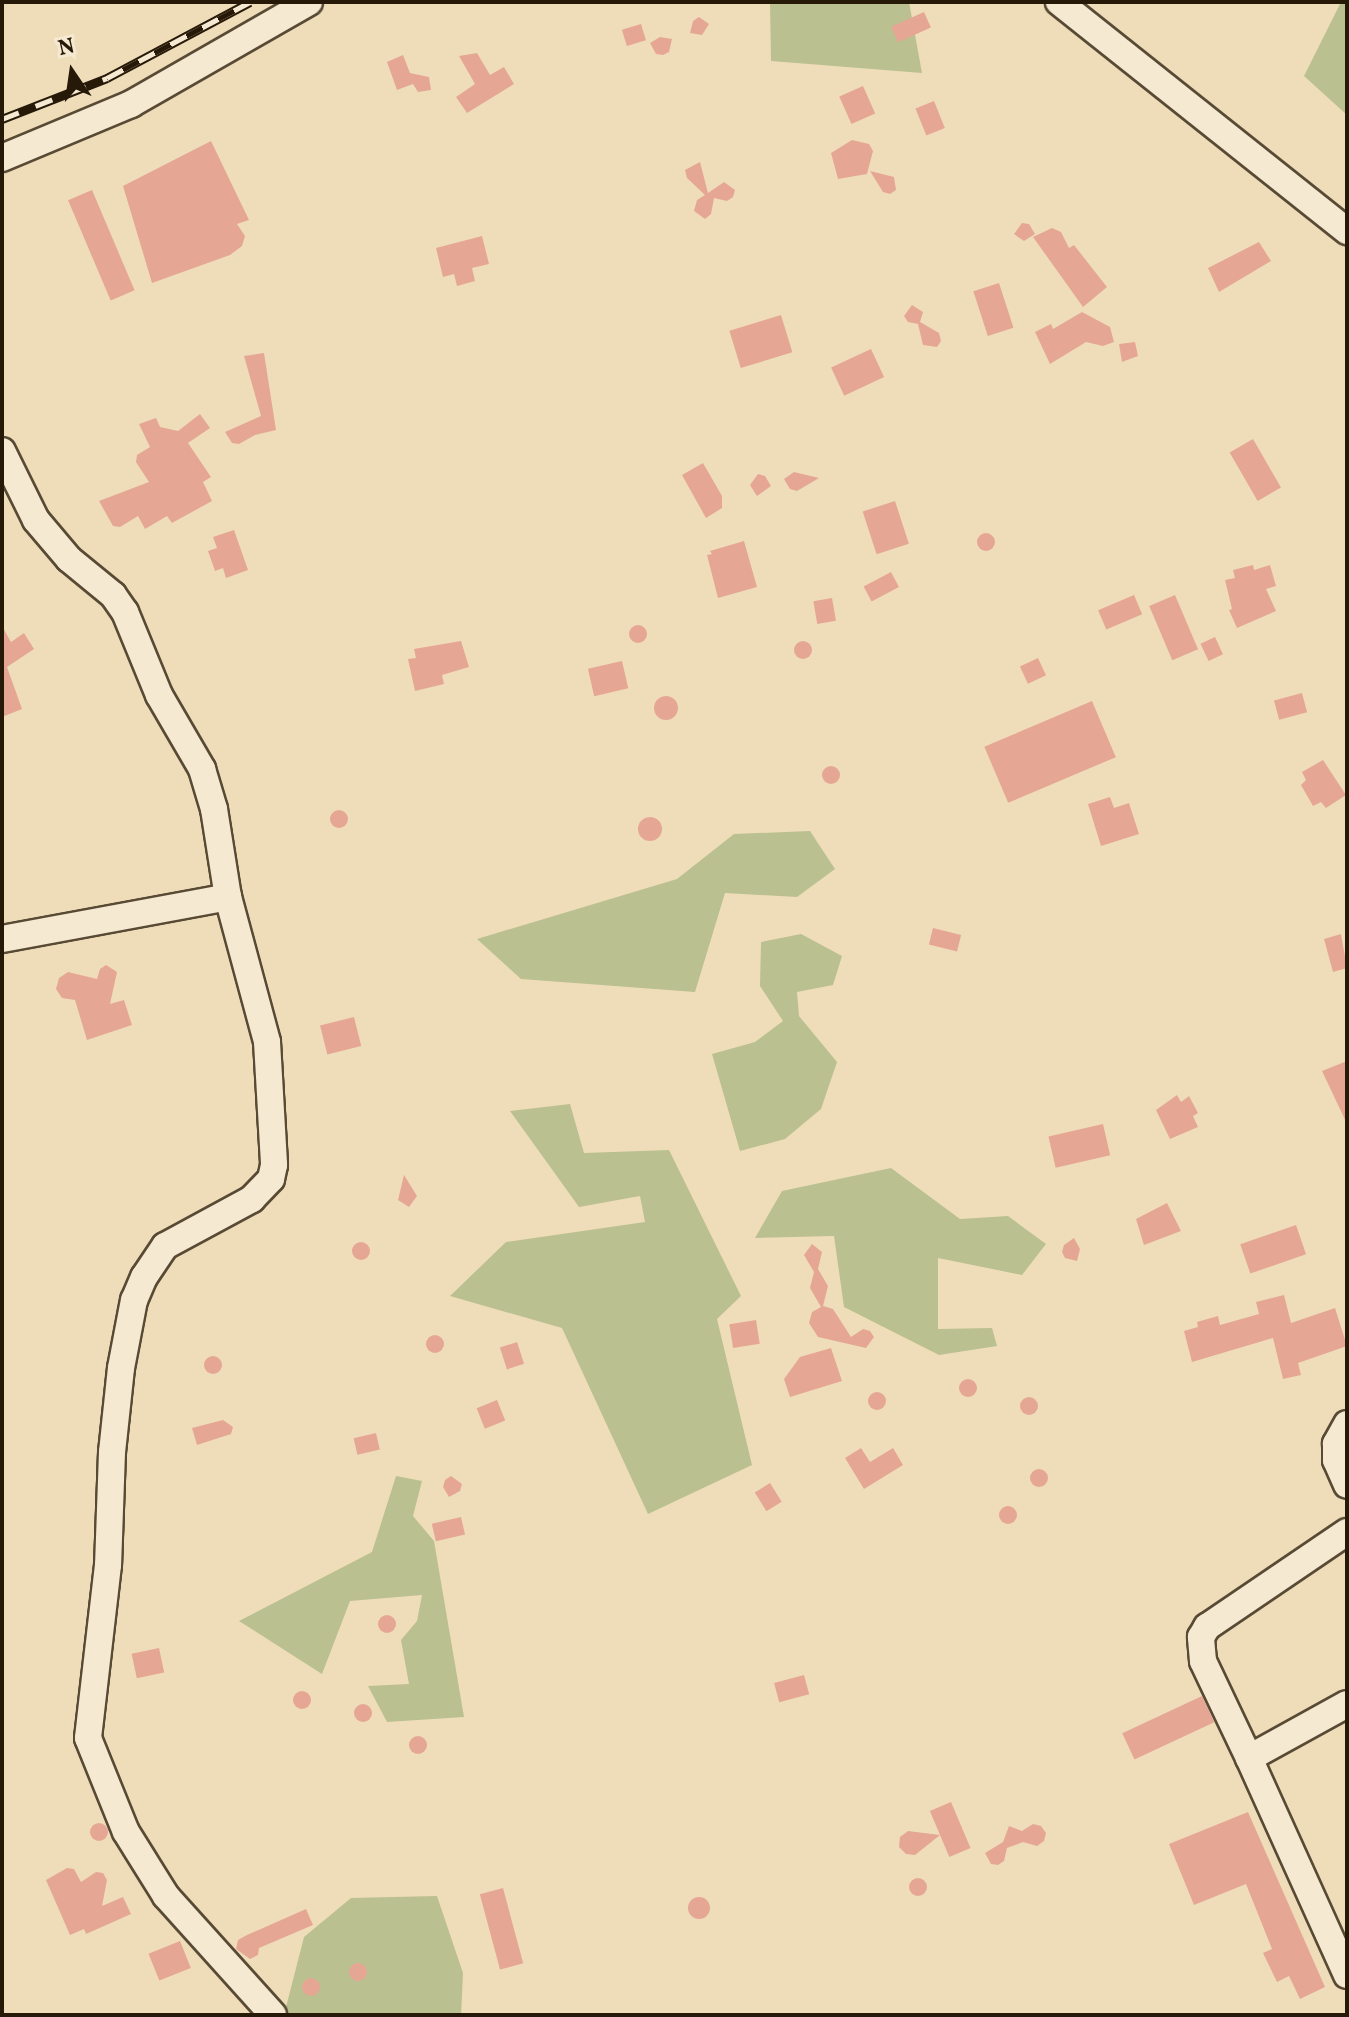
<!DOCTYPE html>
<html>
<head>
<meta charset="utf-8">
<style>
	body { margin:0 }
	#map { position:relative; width:1349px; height:2017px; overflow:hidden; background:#efddba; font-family:Vollkorn,serif }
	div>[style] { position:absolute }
	.green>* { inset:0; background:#bac08f }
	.building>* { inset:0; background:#e5a793; transform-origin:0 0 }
	.round { border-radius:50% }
	.roads { filter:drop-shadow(2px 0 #584a34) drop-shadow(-2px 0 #584a34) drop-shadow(0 2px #584a34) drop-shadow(0 -2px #584a34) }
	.minor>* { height:26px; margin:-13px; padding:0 13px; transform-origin:13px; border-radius:13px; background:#f5e9d2 }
	.rail>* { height:9px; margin-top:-4.5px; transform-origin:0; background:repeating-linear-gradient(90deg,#f5e9d2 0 18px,#261908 0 36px); box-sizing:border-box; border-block:2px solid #261908 }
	span { translate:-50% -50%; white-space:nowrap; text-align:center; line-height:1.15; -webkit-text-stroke:8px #f5e9d2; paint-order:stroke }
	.frame { position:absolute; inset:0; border:4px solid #261908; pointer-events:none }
	.north { position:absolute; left:32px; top:32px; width:80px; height:80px; -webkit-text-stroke:6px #f5e9d2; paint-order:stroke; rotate:347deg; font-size:22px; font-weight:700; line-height:32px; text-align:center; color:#261908 }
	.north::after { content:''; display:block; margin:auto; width:28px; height:36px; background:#261908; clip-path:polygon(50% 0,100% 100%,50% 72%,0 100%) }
</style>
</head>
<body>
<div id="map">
	<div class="green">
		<div style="clip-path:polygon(770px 2px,909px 2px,922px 73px,771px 61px)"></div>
		<div style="clip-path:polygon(1341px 2px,1347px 2px,1347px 115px,1304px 76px)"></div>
		<div style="clip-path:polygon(810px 831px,835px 869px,797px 897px,725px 893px,695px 992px,521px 979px,477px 939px,677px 879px,734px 834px)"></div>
		<div style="clip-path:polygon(801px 934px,842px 956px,833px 985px,797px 992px,799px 1016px,837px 1062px,821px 1109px,785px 1139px,740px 1151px,712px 1054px,755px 1042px,783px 1021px,760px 986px,761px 942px)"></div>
		<div style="clip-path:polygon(570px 1104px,584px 1153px,669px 1150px,741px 1296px,717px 1319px,752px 1465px,648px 1514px,562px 1328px,450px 1296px,506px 1242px,645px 1222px,640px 1196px,579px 1207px,510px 1111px)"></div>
		<div style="clip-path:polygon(891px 1168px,960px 1219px,1008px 1216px,1046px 1244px,1022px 1275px,938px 1258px,938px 1329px,992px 1328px,997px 1346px,939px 1355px,844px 1307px,834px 1236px,755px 1238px,782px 1191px)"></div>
		<div style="clip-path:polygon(396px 1476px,422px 1481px,413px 1516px,434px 1541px,464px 1717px,387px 1722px,368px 1686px,409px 1684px,401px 1640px,417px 1621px,422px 1595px,350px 1601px,322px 1674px,239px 1621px,372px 1552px)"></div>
		<div style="clip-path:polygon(437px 1896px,463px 1973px,461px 2015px,284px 2015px,304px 1937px,351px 1898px)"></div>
	</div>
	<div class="building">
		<div style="left:924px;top:12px;width:17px;height:36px;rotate:66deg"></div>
		<div style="clip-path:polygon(699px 17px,709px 24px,702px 35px,690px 33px,693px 21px)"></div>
		<div style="left:641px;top:24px;width:17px;height:20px;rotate:73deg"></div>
		<div style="clip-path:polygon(660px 37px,672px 39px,669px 52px,663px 55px,656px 54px,650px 43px)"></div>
		<div style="clip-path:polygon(477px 53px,490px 75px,504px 67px,514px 84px,467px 113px,456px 97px,475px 84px,459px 56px)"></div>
		<div style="clip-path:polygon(403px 55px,410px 73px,429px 77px,431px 90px,418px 92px,413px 84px,397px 90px,387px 62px)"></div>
		<div style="left:863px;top:86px;width:30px;height:26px;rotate:66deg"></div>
		<div style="left:934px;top:101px;width:29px;height:20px;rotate:68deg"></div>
		<div style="clip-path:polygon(852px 140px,869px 144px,873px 151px,867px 174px,838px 179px,831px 153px)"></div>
		<div style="clip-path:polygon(211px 141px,249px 220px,237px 224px,245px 236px,242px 246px,230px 255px,152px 283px,123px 186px)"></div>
		<div style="clip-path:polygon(700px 162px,708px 193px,724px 182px,735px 190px,733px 197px,727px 201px,714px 198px,711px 214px,705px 219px,694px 211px,697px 200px,705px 195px,687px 178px,685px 170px)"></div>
		<div style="clip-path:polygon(870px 171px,894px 177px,896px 190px,890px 194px,883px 192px)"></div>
		<div style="left:92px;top:190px;width:109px;height:26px;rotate:67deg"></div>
		<div style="clip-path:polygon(1022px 223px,1029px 224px,1035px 234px,1024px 241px,1014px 234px)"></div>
		<div style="clip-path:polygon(1052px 228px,1061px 232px,1069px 248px,1074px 245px,1107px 287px,1083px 307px,1033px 237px)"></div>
		<div style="clip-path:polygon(482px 236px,489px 264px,472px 268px,475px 281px,457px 286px,454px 274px,443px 277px,436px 248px)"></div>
		<div style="clip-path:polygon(1259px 242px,1271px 261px,1219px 292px,1208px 268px)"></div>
		<div style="left:999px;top:283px;width:47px;height:27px;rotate:72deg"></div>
		<div style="clip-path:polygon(912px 305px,923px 312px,920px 322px,939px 333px,941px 341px,937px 347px,923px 345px,918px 324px,908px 322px,904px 316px)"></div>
		<div style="clip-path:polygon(1082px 312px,1110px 327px,1114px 342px,1103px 346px,1086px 342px,1050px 364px,1035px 332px,1051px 324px,1053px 329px)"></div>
		<div style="left:781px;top:315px;width:39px;height:54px;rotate:73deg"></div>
		<div style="clip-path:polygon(1135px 342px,1138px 356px,1122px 362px,1119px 344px)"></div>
		<div style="left:871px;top:349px;width:31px;height:44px;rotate:65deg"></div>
		<div style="clip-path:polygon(264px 353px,276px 430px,255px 435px,239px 444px,232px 443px,225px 432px,261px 416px,244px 356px)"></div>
		<div style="clip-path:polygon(200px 414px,210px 428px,188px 443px,211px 477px,203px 482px,212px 501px,172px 523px,167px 516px,145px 529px,138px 516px,120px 527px,113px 526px,99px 501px,149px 482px,136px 462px,137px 455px,150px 447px,139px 424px,156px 418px,160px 427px,178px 431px)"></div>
		<div style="left:1253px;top:439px;width:56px;height:27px;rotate:60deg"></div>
		<div style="clip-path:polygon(703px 463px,722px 496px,722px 508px,706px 518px,682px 475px)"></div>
		<div style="clip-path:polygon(794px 472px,819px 478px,797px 491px,790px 489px,784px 479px)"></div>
		<div style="clip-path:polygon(758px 474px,765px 476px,771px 486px,757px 496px,750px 485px)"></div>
		<div style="left:895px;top:501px;width:45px;height:34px;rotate:72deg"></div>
		<div style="clip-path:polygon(234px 530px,248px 570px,226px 578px,223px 568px,215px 571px,208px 551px,217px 548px,213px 537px)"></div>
		<div class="round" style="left:977px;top:533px;width:18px;height:18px"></div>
		<div style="clip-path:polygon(744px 541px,757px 587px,718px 598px,707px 555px,712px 554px,710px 551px)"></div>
		<div style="clip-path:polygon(1253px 565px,1254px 570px,1270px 565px,1276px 586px,1266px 589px,1276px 611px,1237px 628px,1229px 610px,1232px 609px,1225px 580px,1235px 578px,1233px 570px)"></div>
		<div style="left:891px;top:572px;width:17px;height:31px;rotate:62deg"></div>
		<div style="left:1134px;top:595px;width:21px;height:39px;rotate:67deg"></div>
		<div style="left:1175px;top:595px;width:59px;height:28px;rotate:67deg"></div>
		<div style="left:832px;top:598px;width:23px;height:19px;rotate:80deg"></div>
		<div class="round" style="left:629px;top:625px;width:18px;height:18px"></div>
		<div style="clip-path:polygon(2px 626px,11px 642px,24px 633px,34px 649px,7px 667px,22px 709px,2px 717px)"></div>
		<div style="left:1215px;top:637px;width:19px;height:16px;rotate:65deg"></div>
		<div style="clip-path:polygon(461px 641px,469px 667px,442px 675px,444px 684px,415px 691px,408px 659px,416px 658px,414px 649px)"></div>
		<div class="round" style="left:794px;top:641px;width:18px;height:18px"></div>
		<div style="left:1038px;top:658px;width:19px;height:20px;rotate:65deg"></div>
		<div style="left:622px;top:661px;width:28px;height:35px;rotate:77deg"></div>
		<div style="left:1302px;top:693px;width:20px;height:29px;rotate:75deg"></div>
		<div class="round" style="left:654px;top:696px;width:24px;height:24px"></div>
		<div style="left:1092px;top:701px;width:61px;height:117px;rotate:67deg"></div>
		<div style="clip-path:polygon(1323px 760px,1346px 795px,1326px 808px,1321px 802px,1313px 806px,1301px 785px,1306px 780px,1302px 772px)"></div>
		<div class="round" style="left:822px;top:766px;width:18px;height:18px"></div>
		<div style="clip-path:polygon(1110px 797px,1114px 808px,1129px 803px,1139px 834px,1101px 846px,1088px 804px)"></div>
		<div class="round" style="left:330px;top:810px;width:18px;height:18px"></div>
		<div class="round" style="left:638px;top:817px;width:24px;height:24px"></div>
		<div style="left:933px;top:928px;width:29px;height:17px;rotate:14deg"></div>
		<div style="clip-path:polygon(1341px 934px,1347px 968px,1333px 972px,1324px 939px)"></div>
		<div style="clip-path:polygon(106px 965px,117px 972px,110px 1004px,124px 1000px,132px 1025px,87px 1040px,75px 1000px,62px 998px,56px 989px,59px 978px,68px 972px,97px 979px,100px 969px)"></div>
		<div style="left:354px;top:1017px;width:30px;height:35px;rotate:76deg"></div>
		<div style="clip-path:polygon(1347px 1061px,1347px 1124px,1322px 1071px)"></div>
		<div style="clip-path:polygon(1177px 1095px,1181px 1102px,1189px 1096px,1198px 1113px,1193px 1116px,1198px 1127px,1170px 1139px,1156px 1110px)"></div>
		<div style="left:1103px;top:1124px;width:32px;height:56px;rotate:77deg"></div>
		<div style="clip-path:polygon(404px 1175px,417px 1196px,409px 1207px,398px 1200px)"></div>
		<div style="clip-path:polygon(1167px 1203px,1181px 1231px,1144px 1245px,1136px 1219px)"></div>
		<div style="left:1296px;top:1225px;width:31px;height:59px;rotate:71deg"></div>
		<div style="clip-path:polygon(1074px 1238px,1080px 1249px,1077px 1261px,1065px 1258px,1062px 1252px,1064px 1245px)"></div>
		<div class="round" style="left:352px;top:1242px;width:18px;height:18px"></div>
		<div style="clip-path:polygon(812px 1244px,822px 1252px,818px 1269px,828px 1286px,823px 1306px,833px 1309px,851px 1337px,863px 1329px,870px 1331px,874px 1337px,866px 1348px,818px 1337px,809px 1323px,812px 1312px,821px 1307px,810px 1288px,814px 1272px,804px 1255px)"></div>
		<div style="clip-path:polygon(1284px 1295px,1291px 1323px,1335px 1308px,1347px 1346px,1298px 1363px,1301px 1375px,1283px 1379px,1273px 1338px,1192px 1362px,1184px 1331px,1198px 1327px,1197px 1322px,1218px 1316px,1220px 1325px,1259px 1314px,1256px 1302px)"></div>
		<div style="left:756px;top:1320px;width:24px;height:27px;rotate:81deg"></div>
		<div class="round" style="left:426px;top:1335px;width:18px;height:18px"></div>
		<div style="left:517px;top:1342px;width:23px;height:18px;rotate:72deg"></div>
		<div style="clip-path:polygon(831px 1348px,842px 1381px,790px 1397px,784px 1379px,800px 1357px)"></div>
		<div class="round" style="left:204px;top:1356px;width:18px;height:18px"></div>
		<div class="round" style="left:959px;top:1379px;width:18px;height:18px"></div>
		<div class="round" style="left:868px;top:1392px;width:18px;height:18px"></div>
		<div class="round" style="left:1020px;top:1397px;width:18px;height:18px"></div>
		<div style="left:497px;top:1400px;width:22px;height:22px;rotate:68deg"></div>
		<div style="clip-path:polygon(223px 1420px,233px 1427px,231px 1434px,197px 1445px,192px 1428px)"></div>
		<div style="left:376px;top:1433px;width:17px;height:23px;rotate:77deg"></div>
		<div style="clip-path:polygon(861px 1448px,870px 1462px,893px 1448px,903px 1465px,864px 1489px,845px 1458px)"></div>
		<div class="round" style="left:1030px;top:1469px;width:18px;height:18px"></div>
		<div style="clip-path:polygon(451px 1476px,462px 1484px,460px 1491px,449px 1497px,443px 1487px,445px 1480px)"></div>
		<div style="left:770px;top:1483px;width:22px;height:18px;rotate:58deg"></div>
		<div class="round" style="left:999px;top:1506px;width:18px;height:18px"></div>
		<div style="left:461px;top:1517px;width:18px;height:30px;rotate:77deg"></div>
		<div class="round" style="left:378px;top:1615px;width:18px;height:18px"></div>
		<div style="left:159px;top:1648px;width:25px;height:28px;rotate:78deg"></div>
		<div style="left:804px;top:1675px;width:20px;height:31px;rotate:75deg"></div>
		<div class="round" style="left:293px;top:1691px;width:18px;height:18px"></div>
		<div style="left:1202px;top:1696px;width:29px;height:88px;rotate:65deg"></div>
		<div class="round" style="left:354px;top:1704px;width:18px;height:18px"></div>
		<div class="round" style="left:409px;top:1736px;width:18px;height:18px"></div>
		<div style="left:951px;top:1802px;width:50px;height:23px;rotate:67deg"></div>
		<div style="clip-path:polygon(1248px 1812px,1325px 1987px,1300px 1999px,1289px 1976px,1277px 1982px,1263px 1953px,1272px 1949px,1246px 1884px,1194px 1905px,1169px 1844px)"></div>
		<div class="round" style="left:90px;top:1823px;width:18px;height:18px"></div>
		<div style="clip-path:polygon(1033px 1824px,1041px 1826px,1046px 1833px,1044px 1841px,1037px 1846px,1023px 1842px,1007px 1848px,1004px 1861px,998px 1865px,991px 1864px,985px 1853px,1003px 1842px,1009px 1826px,1022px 1831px)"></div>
		<div style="clip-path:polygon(908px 1831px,940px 1835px,915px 1855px,906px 1854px,899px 1847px,900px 1837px)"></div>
		<div style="clip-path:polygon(67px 1868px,74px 1869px,81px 1882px,96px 1872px,103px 1873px,107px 1880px,102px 1906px,123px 1897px,131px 1914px,86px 1934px,84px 1929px,70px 1935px,46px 1880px)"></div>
		<div class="round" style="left:909px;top:1878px;width:18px;height:18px"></div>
		<div style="left:503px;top:1888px;width:78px;height:24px;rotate:75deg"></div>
		<div class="round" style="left:688px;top:1897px;width:22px;height:22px"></div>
		<div style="clip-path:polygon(306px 1909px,313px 1925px,259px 1948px,258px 1955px,250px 1959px,236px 1949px,238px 1940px,247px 1935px)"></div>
		<div style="left:180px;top:1941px;width:29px;height:34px;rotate:68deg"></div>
		<div class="round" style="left:349px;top:1963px;width:18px;height:18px"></div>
		<div class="round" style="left:302px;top:1978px;width:18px;height:18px"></div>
	</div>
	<div class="roads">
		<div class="minor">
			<div style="left:1059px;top:2px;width:368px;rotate:38.5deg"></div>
			<div style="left:2px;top:158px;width:140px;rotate:-22.7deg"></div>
			<div style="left:131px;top:104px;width:205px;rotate:-29.8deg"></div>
			<div style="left:2px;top:451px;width:77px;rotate:63.8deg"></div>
			<div style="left:36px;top:520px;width:51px;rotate:49.8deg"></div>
			<div style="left:69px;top:559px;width:57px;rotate:39.3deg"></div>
			<div style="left:113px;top:595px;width:21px;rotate:55deg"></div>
			<div style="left:125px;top:612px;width:90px;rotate:67.7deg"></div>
			<div style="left:159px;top:695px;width:86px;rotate:59.8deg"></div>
			<div style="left:202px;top:769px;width:42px;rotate:73.3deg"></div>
			<div style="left:214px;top:809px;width:89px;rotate:81deg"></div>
			<div style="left:228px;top:897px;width:150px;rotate:74.9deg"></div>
			<div style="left:267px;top:1042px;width:123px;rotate:86.7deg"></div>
			<div style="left:274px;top:1165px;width:14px;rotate:102deg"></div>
			<div style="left:271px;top:1179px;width:28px;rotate:134deg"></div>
			<div style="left:252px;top:1199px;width:99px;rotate:151.6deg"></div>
			<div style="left:165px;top:1246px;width:37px;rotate:124deg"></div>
			<div style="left:144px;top:1277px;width:25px;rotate:113deg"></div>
			<div style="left:134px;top:1300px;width:69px;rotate:100.8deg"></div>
			<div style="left:121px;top:1368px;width:84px;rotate:96.1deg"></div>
			<div style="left:112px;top:1452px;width:113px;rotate:92deg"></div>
			<div style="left:108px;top:1565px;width:174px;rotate:96.6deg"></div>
			<div style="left:88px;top:1738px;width:101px;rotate:68deg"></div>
			<div style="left:126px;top:1832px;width:75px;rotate:58deg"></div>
			<div style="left:166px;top:1896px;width:160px;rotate:48deg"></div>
			<div style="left:2px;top:939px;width:230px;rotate:-10.5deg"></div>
			<div style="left:1347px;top:1424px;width:23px;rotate:119deg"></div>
			<div style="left:1336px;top:1444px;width:16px;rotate:90deg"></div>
			<div style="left:1336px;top:1460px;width:27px;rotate:66deg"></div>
			<div style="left:1347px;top:1704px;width:112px;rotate:151.1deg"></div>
			<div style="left:1249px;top:1758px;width:238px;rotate:65.7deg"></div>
			<div style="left:1249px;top:1758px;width:107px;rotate:-115.4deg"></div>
			<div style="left:1203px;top:1661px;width:24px;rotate:-95deg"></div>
			<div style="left:1201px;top:1637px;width:12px;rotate:-59deg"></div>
			<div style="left:1207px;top:1627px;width:169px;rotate:-34.2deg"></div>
		</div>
	</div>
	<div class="rail">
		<div style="left:2px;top:119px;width:113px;rotate:-21.3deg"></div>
		<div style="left:107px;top:78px;width:162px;rotate:-28deg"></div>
	</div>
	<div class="frame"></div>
	<div class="north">N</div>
</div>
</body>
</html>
